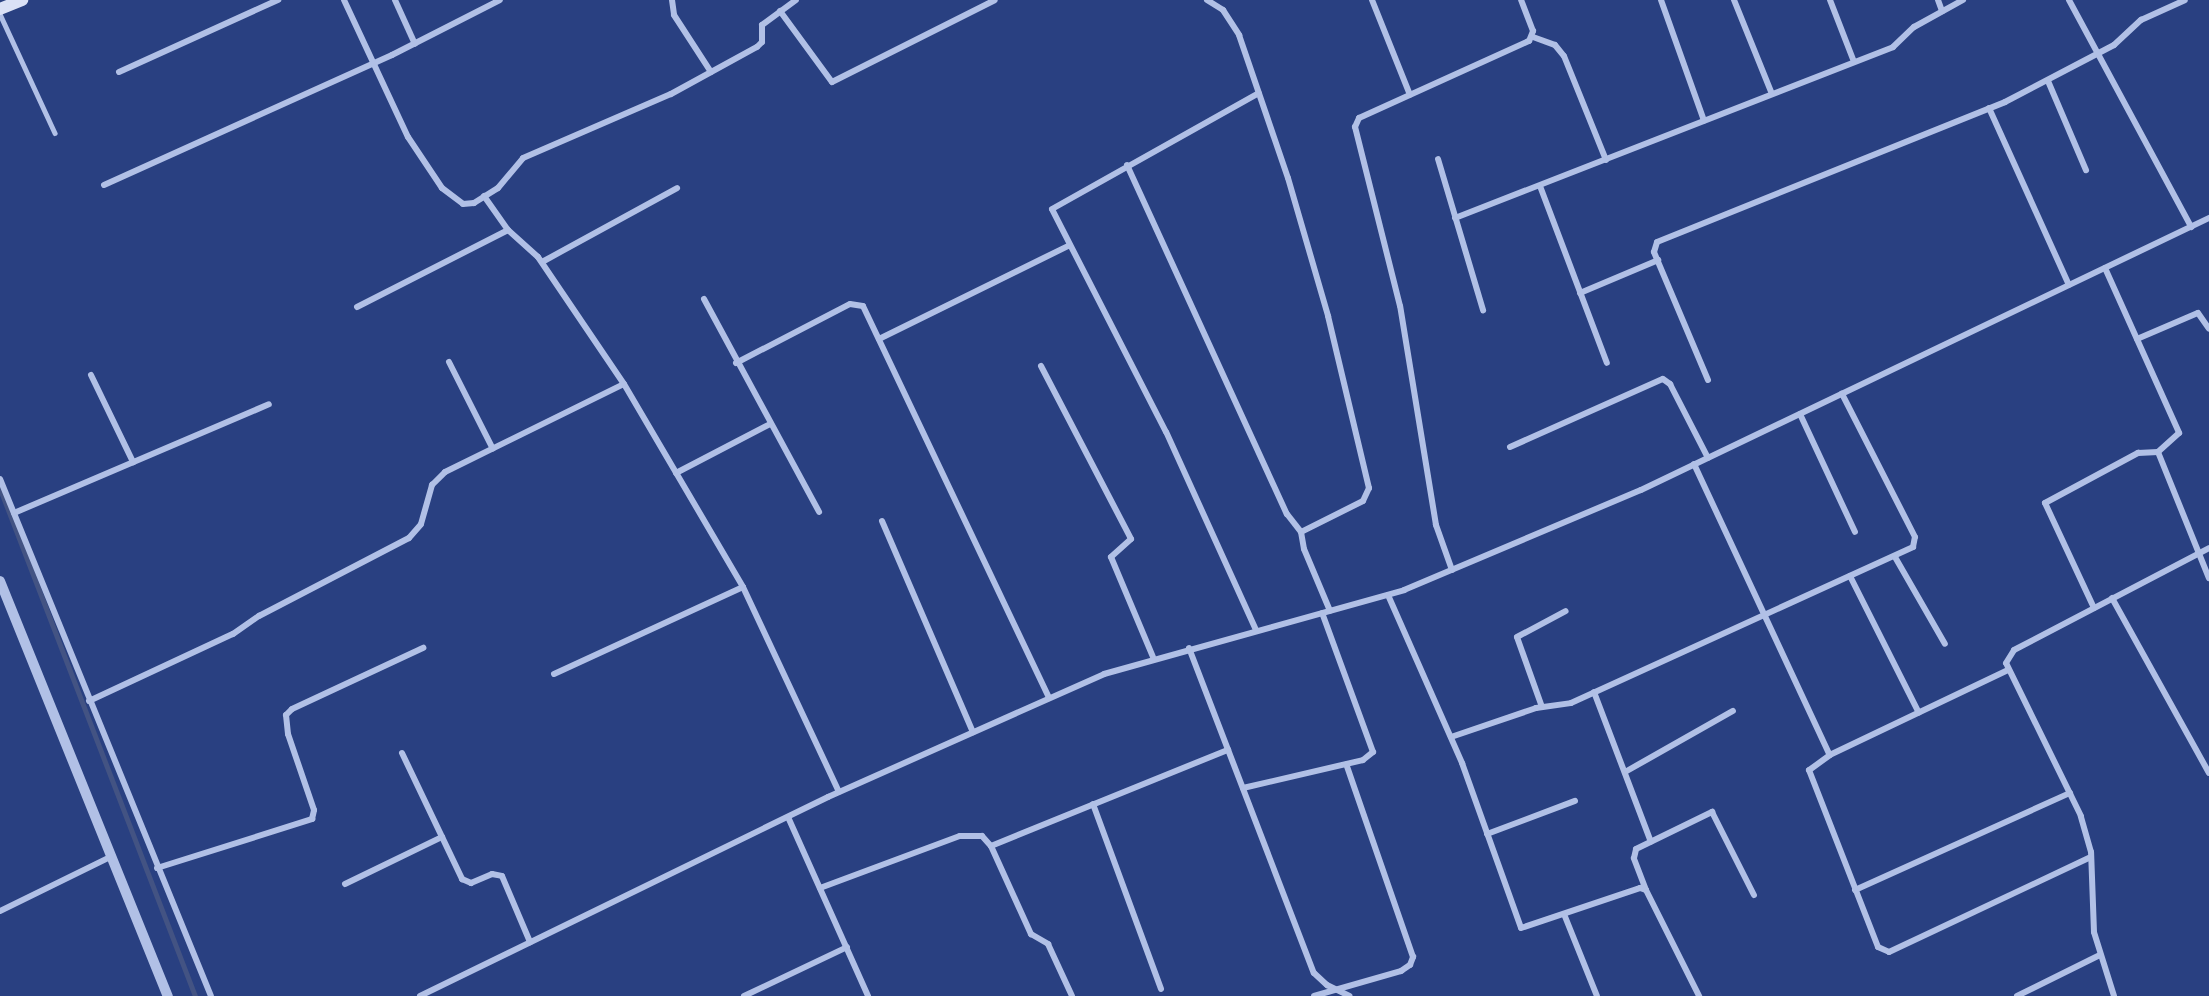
<!DOCTYPE html>
<html>
<head>
<meta charset="utf-8">
<style>
	body { margin:0 }
	#map { position:relative; width:2209px; height:996px; overflow:hidden; background:#294081; font-family:Montserrat,sans-serif }
	div>[style] { position:absolute }
	.stream>* { height:5px; margin:-2.5px; padding:0 2.5px; transform-origin:2.5px; border-radius:2.5px; background:#435383 }
	.service>* { height:4.5px; margin:-2.25px; padding:0 2.25px; transform-origin:2.25px; border-radius:2.25px; background:#b1c0e6 }
	.minor>* { height:6px; margin:-3px; padding:0 3px; transform-origin:3px; border-radius:3px; background:#b1c0e6 }
	.tertiary>* { height:10px; margin:-5px; padding:0 5px; transform-origin:5px; border-radius:5px; background:#b1c0e6 }
	.secondary>* { height:12px; margin:-6px; padding:0 6px; transform-origin:6px; border-radius:6px; background:#dae1f6 }
	span { translate:-50% -50%; white-space:nowrap; text-align:center; line-height:1.15; -webkit-text-stroke:4.5px #294081; paint-order:stroke }
</style>
</head>
<body>
<div id="map">
	<div class="stream">
		<div style="left:0;top:489px;width:543px;rotate:68.96deg"></div>
	</div>
	<div class="service">
		<div style="left:0;top:14px;width:131px;rotate:65.2deg"></div>
	</div>
	<div class="minor">
		<div style="left:344px;top:0;width:151px;rotate:65deg"></div>
		<div style="left:408px;top:137px;width:61px;rotate:56.3deg"></div>
		<div style="left:442px;top:188px;width:26px;rotate:37deg"></div>
		<div style="left:463px;top:204px;width:11px;rotate:-5deg"></div>
		<div style="left:474px;top:203px;width:28px;rotate:-32deg"></div>
		<div style="left:498px;top:188px;width:39px;rotate:-50deg"></div>
		<div style="left:523px;top:158px;width:161px;rotate:-23.4deg"></div>
		<div style="left:671px;top:94px;width:98px;rotate:-28.7deg"></div>
		<div style="left:757px;top:47px;width:7px;rotate:-45deg"></div>
		<div style="left:762px;top:42px;width:17px;rotate:-90deg"></div>
		<div style="left:762px;top:25px;width:42px;rotate:-36.3deg"></div>
		<div style="left:395px;top:0;width:48px;rotate:65.6deg"></div>
		<div style="left:672px;top:0;width:15px;rotate:82deg"></div>
		<div style="left:674px;top:15px;width:68px;rotate:57deg"></div>
		<div style="left:1207px;top:0;width:19px;rotate:32deg"></div>
		<div style="left:1223px;top:10px;width:30px;rotate:57deg"></div>
		<div style="left:1239px;top:35px;width:151px;rotate:71.1deg"></div>
		<div style="left:1288px;top:178px;width:144px;rotate:73.8deg"></div>
		<div style="left:1328px;top:316px;width:177px;rotate:76.6deg"></div>
		<div style="left:1369px;top:488px;width:14px;rotate:115deg"></div>
		<div style="left:1363px;top:501px;width:69px;rotate:153.4deg"></div>
		<div style="left:1301px;top:532px;width:17px;rotate:80deg"></div>
		<div style="left:1304px;top:549px;width:67px;rotate:67.2deg"></div>
		<div style="left:1372px;top:0;width:102px;rotate:68.2deg"></div>
		<div style="left:1661px;top:0;width:128px;rotate:70.4deg"></div>
		<div style="left:1734px;top:0;width:101px;rotate:68deg"></div>
		<div style="left:1830px;top:0;width:66px;rotate:68.8deg"></div>
		<div style="left:1938px;top:0;width:12px;rotate:70deg"></div>
		<div style="left:2069px;top:0;width:258px;rotate:61.7deg"></div>
		<div style="left:780px;top:11px;width:88px;rotate:53.8deg"></div>
		<div style="left:832px;top:82px;width:182px;rotate:-26.7deg"></div>
		<div style="left:1533px;top:37px;width:23px;rotate:20deg"></div>
		<div style="left:1555px;top:45px;width:14px;rotate:51deg"></div>
		<div style="left:1564px;top:56px;width:112px;rotate:68deg"></div>
		<div style="left:119px;top:72px;width:175px;rotate:-24.4deg"></div>
		<div style="left:2048px;top:81px;width:97px;rotate:66.9deg"></div>
		<div style="left:1989px;top:108px;width:194px;rotate:65.7deg"></div>
		<div style="left:1438px;top:159px;width:158px;rotate:73.4deg"></div>
		<div style="left:1127px;top:165px;width:384px;rotate:65.4deg"></div>
		<div style="left:1287px;top:514px;width:23px;rotate:52deg"></div>
		<div style="left:104px;top:185px;width:316px;rotate:-24.3deg"></div>
		<div style="left:392px;top:55px;width:121px;rotate:-27deg"></div>
		<div style="left:1540px;top:186px;width:189px;rotate:69.3deg"></div>
		<div style="left:484px;top:196px;width:42px;rotate:54.8deg"></div>
		<div style="left:508px;top:230px;width:40px;rotate:42deg"></div>
		<div style="left:538px;top:257px;width:153px;rotate:55.9deg"></div>
		<div style="left:624px;top:384px;width:235px;rotate:59.6deg"></div>
		<div style="left:743px;top:587px;width:226px;rotate:64.9deg"></div>
		<div style="left:1455px;top:218px;width:470px;rotate:-21.3deg"></div>
		<div style="left:1893px;top:47px;width:29px;rotate:-44deg"></div>
		<div style="left:1914px;top:27px;width:56px;rotate:-28.9deg"></div>
		<div style="left:542px;top:262px;width:154px;rotate:-28.7deg"></div>
		<div style="left:2105px;top:268px;width:181px;rotate:65.8deg"></div>
		<div style="left:2179px;top:433px;width:28px;rotate:138deg"></div>
		<div style="left:2158px;top:452px;width:136px;rotate:68deg"></div>
		<div style="left:1580px;top:293px;width:85px;rotate:-22.9deg"></div>
		<div style="left:704px;top:299px;width:242px;rotate:61.6deg"></div>
		<div style="left:357px;top:307px;width:169px;rotate:-27deg"></div>
		<div style="left:879px;top:339px;width:211px;rotate:-26.2deg"></div>
		<div style="left:2137px;top:339px;width:66px;rotate:-23.1deg"></div>
		<div style="left:2198px;top:313px;width:19px;rotate:55deg"></div>
		<div style="left:449px;top:362px;width:97px;rotate:63.2deg"></div>
		<div style="left:736px;top:363px;width:128px;rotate:-27.4deg"></div>
		<div style="left:850px;top:304px;width:13px;rotate:9deg"></div>
		<div style="left:863px;top:306px;width:434px;rotate:64.6deg"></div>
		<div style="left:1041px;top:366px;width:195px;rotate:62.5deg"></div>
		<div style="left:1131px;top:539px;width:27px;rotate:138deg"></div>
		<div style="left:1111px;top:557px;width:108px;rotate:67.2deg"></div>
		<div style="left:91px;top:375px;width:97px;rotate:64.2deg"></div>
		<div style="left:1708px;top:380px;width:139px;rotate:-112.9deg"></div>
		<div style="left:1654px;top:252px;width:10px;rotate:-73deg"></div>
		<div style="left:1657px;top:242px;width:375px;rotate:-21.9deg"></div>
		<div style="left:2005px;top:102px;width:123px;rotate:-27.6deg"></div>
		<div style="left:2114px;top:45px;width:37px;rotate:-43deg"></div>
		<div style="left:2141px;top:20px;width:48px;rotate:-24.4deg"></div>
		<div style="left:1800px;top:414px;width:130px;rotate:65deg"></div>
		<div style="left:1510px;top:447px;width:167px;rotate:-24deg"></div>
		<div style="left:1663px;top:379px;width:9px;rotate:36deg"></div>
		<div style="left:1670px;top:384px;width:83px;rotate:62.8deg"></div>
		<div style="left:1694px;top:464px;width:321px;rotate:65deg"></div>
		<div style="left:676px;top:473px;width:106px;rotate:-27.5deg"></div>
		<div style="left:0;top:479px;width:558px;rotate:67.8deg"></div>
		<div style="left:14px;top:513px;width:277px;rotate:-23.1deg"></div>
		<div style="left:882px;top:521px;width:230px;rotate:66.7deg"></div>
		<div style="left:1895px;top:557px;width:100px;rotate:60.1deg"></div>
		<div style="left:1452px;top:570px;width:48px;rotate:-109.6deg"></div>
		<div style="left:1436px;top:525px;width:222px;rotate:-99.3deg"></div>
		<div style="left:1400px;top:306px;width:185px;rotate:-104.1deg"></div>
		<div style="left:1355px;top:127px;width:10px;rotate:-66deg"></div>
		<div style="left:1359px;top:118px;width:187px;rotate:-24.4deg"></div>
		<div style="left:1529px;top:41px;width:11px;rotate:-68deg"></div>
		<div style="left:1533px;top:31px;width:33px;rotate:-111deg"></div>
		<div style="left:1850px;top:576px;width:153px;rotate:63.3deg"></div>
		<div style="left:1388px;top:595px;width:184px;rotate:66.2deg"></div>
		<div style="left:1462px;top:763px;width:175px;rotate:70.3deg"></div>
		<div style="left:1521px;top:928px;width:126px;rotate:-18.6deg"></div>
		<div style="left:1640px;top:888px;width:6px;rotate:18deg"></div>
		<div style="left:1646px;top:890px;width:119px;rotate:63.4deg"></div>
		<div style="left:2112px;top:598px;width:200px;rotate:61deg"></div>
		<div style="left:2094px;top:608px;width:116px;rotate:-115deg"></div>
		<div style="left:2045px;top:503px;width:106px;rotate:-28.3deg"></div>
		<div style="left:2138px;top:453px;width:20px;rotate:-3deg"></div>
		<div style="left:1256px;top:630px;width:217px;rotate:-114.4deg"></div>
		<div style="left:1166px;top:432px;width:250px;rotate:-117.1deg"></div>
		<div style="left:1052px;top:209px;width:237px;rotate:-29.3deg"></div>
		<div style="left:1189px;top:648px;width:348px;rotate:69deg"></div>
		<div style="left:1314px;top:973px;width:18px;rotate:43deg"></div>
		<div style="left:1327px;top:985px;width:25px;rotate:26deg"></div>
		<div style="left:2008px;top:670px;width:197px;rotate:154.5deg"></div>
		<div style="left:1830px;top:755px;width:26px;rotate:144deg"></div>
		<div style="left:1809px;top:770px;width:190px;rotate:68.7deg"></div>
		<div style="left:1878px;top:947px;width:12px;rotate:24deg"></div>
		<div style="left:1889px;top:952px;width:223px;rotate:-25.2deg"></div>
		<div style="left:554px;top:674px;width:208px;rotate:-24.7deg"></div>
		<div style="left:1594px;top:692px;width:160px;rotate:69.2deg"></div>
		<div style="left:89px;top:701px;width:159px;rotate:-25deg"></div>
		<div style="left:233px;top:634px;width:32px;rotate:-35deg"></div>
		<div style="left:259px;top:616px;width:169px;rotate:-27.5deg"></div>
		<div style="left:409px;top:538px;width:18px;rotate:-49deg"></div>
		<div style="left:421px;top:524px;width:41px;rotate:-74.2deg"></div>
		<div style="left:432px;top:485px;width:18px;rotate:-45deg"></div>
		<div style="left:445px;top:472px;width:199px;rotate:-26.2deg"></div>
		<div style="left:1542px;top:707px;width:74px;rotate:-109.7deg"></div>
		<div style="left:1517px;top:637px;width:55px;rotate:-28deg"></div>
		<div style="left:1451px;top:737px;width:90px;rotate:-18.8deg"></div>
		<div style="left:1536px;top:708px;width:35px;rotate:-8deg"></div>
		<div style="left:1571px;top:703px;width:376px;rotate:-24.5deg"></div>
		<div style="left:1913px;top:547px;width:10px;rotate:-79deg"></div>
		<div style="left:1915px;top:537px;width:161px;rotate:-117deg"></div>
		<div style="left:402px;top:753px;width:140px;rotate:64.5deg"></div>
		<div style="left:462px;top:879px;width:10px;rotate:24deg"></div>
		<div style="left:471px;top:883px;width:23px;rotate:-23deg"></div>
		<div style="left:492px;top:874px;width:10px;rotate:11deg"></div>
		<div style="left:502px;top:876px;width:72px;rotate:67deg"></div>
		<div style="left:1625px;top:772px;width:124px;rotate:-29.5deg"></div>
		<div style="left:1243px;top:788px;width:123px;rotate:-13.1deg"></div>
		<div style="left:1363px;top:760px;width:13px;rotate:-39deg"></div>
		<div style="left:1373px;top:752px;width:148px;rotate:-110.1deg"></div>
		<div style="left:1093px;top:804px;width:197px;rotate:69.8deg"></div>
		<div style="left:788px;top:817px;width:196px;rotate:65.9deg"></div>
		<div style="left:1487px;top:834px;width:94px;rotate:-20.6deg"></div>
		<div style="left:991px;top:846px;width:256px;rotate:-22.1deg"></div>
		<div style="left:157px;top:868px;width:163px;rotate:-17.5deg"></div>
		<div style="left:312px;top:819px;width:9px;rotate:-77deg"></div>
		<div style="left:314px;top:810px;width:80px;rotate:-108.9deg"></div>
		<div style="left:288px;top:734px;width:19px;rotate:-96deg"></div>
		<div style="left:286px;top:715px;width:8px;rotate:-45deg"></div>
		<div style="left:292px;top:709px;width:145px;rotate:-25deg"></div>
		<div style="left:345px;top:884px;width:108px;rotate:-25.9deg"></div>
		<div style="left:820px;top:888px;width:149px;rotate:-20.4deg"></div>
		<div style="left:960px;top:836px;width:22px"></div>
		<div style="left:982px;top:836px;width:13px;rotate:48deg"></div>
		<div style="left:991px;top:846px;width:97px;rotate:65.6deg"></div>
		<div style="left:1031px;top:934px;width:20px;rotate:30deg"></div>
		<div style="left:1048px;top:944px;width:57px;rotate:65.2deg"></div>
		<div style="left:1646px;top:890px;width:34px;rotate:-111deg"></div>
		<div style="left:1634px;top:858px;width:9px;rotate:-77deg"></div>
		<div style="left:1636px;top:849px;width:85px;rotate:-26deg"></div>
		<div style="left:1712px;top:812px;width:93px;rotate:63.2deg"></div>
		<div style="left:1855px;top:890px;width:236px;rotate:-24.3deg"></div>
		<div style="left:0;top:911px;width:123px;rotate:-26.1deg"></div>
		<div style="left:1564px;top:914px;width:88px;rotate:68.1deg"></div>
		<div style="left:420px;top:996px;width:454px;rotate:-26deg"></div>
		<div style="left:828px;top:797px;width:302px;rotate:-24deg"></div>
		<div style="left:1104px;top:674px;width:312px;rotate:-15.6deg"></div>
		<div style="left:1404px;top:590px;width:257px;rotate:-22.9deg"></div>
		<div style="left:1641px;top:490px;width:630px;rotate:-25.59deg"></div>
		<div style="left:744px;top:996px;width:114px;rotate:-25.4deg"></div>
		<div style="left:1314px;top:996px;width:91px;rotate:-16deg"></div>
		<div style="left:1401px;top:971px;width:11px;rotate:-34deg"></div>
		<div style="left:1410px;top:965px;width:9px;rotate:-69deg"></div>
		<div style="left:1413px;top:957px;width:204px;rotate:-109.1deg"></div>
		<div style="left:2017px;top:996px;width:93px;rotate:-26.3deg"></div>
		<div style="left:2114px;top:996px;width:67px;rotate:-107.4deg"></div>
		<div style="left:2094px;top:932px;width:80px;rotate:-92.1deg"></div>
		<div style="left:2091px;top:852px;width:37px;rotate:-106deg"></div>
		<div style="left:2081px;top:816px;width:170px;rotate:-116.1deg"></div>
		<div style="left:2006px;top:663px;width:15px;rotate:-58deg"></div>
		<div style="left:2014px;top:650px;width:220px;rotate:-27.6deg"></div>
	</div>
	<div class="tertiary">
		<div style="left:0;top:581px;width:448px;rotate:68deg"></div>
	</div>
	<div class="secondary">
		<div style="left:0;top:9px;width:24px;rotate:-22deg"></div>
	</div>
</div>
</body>
</html>
